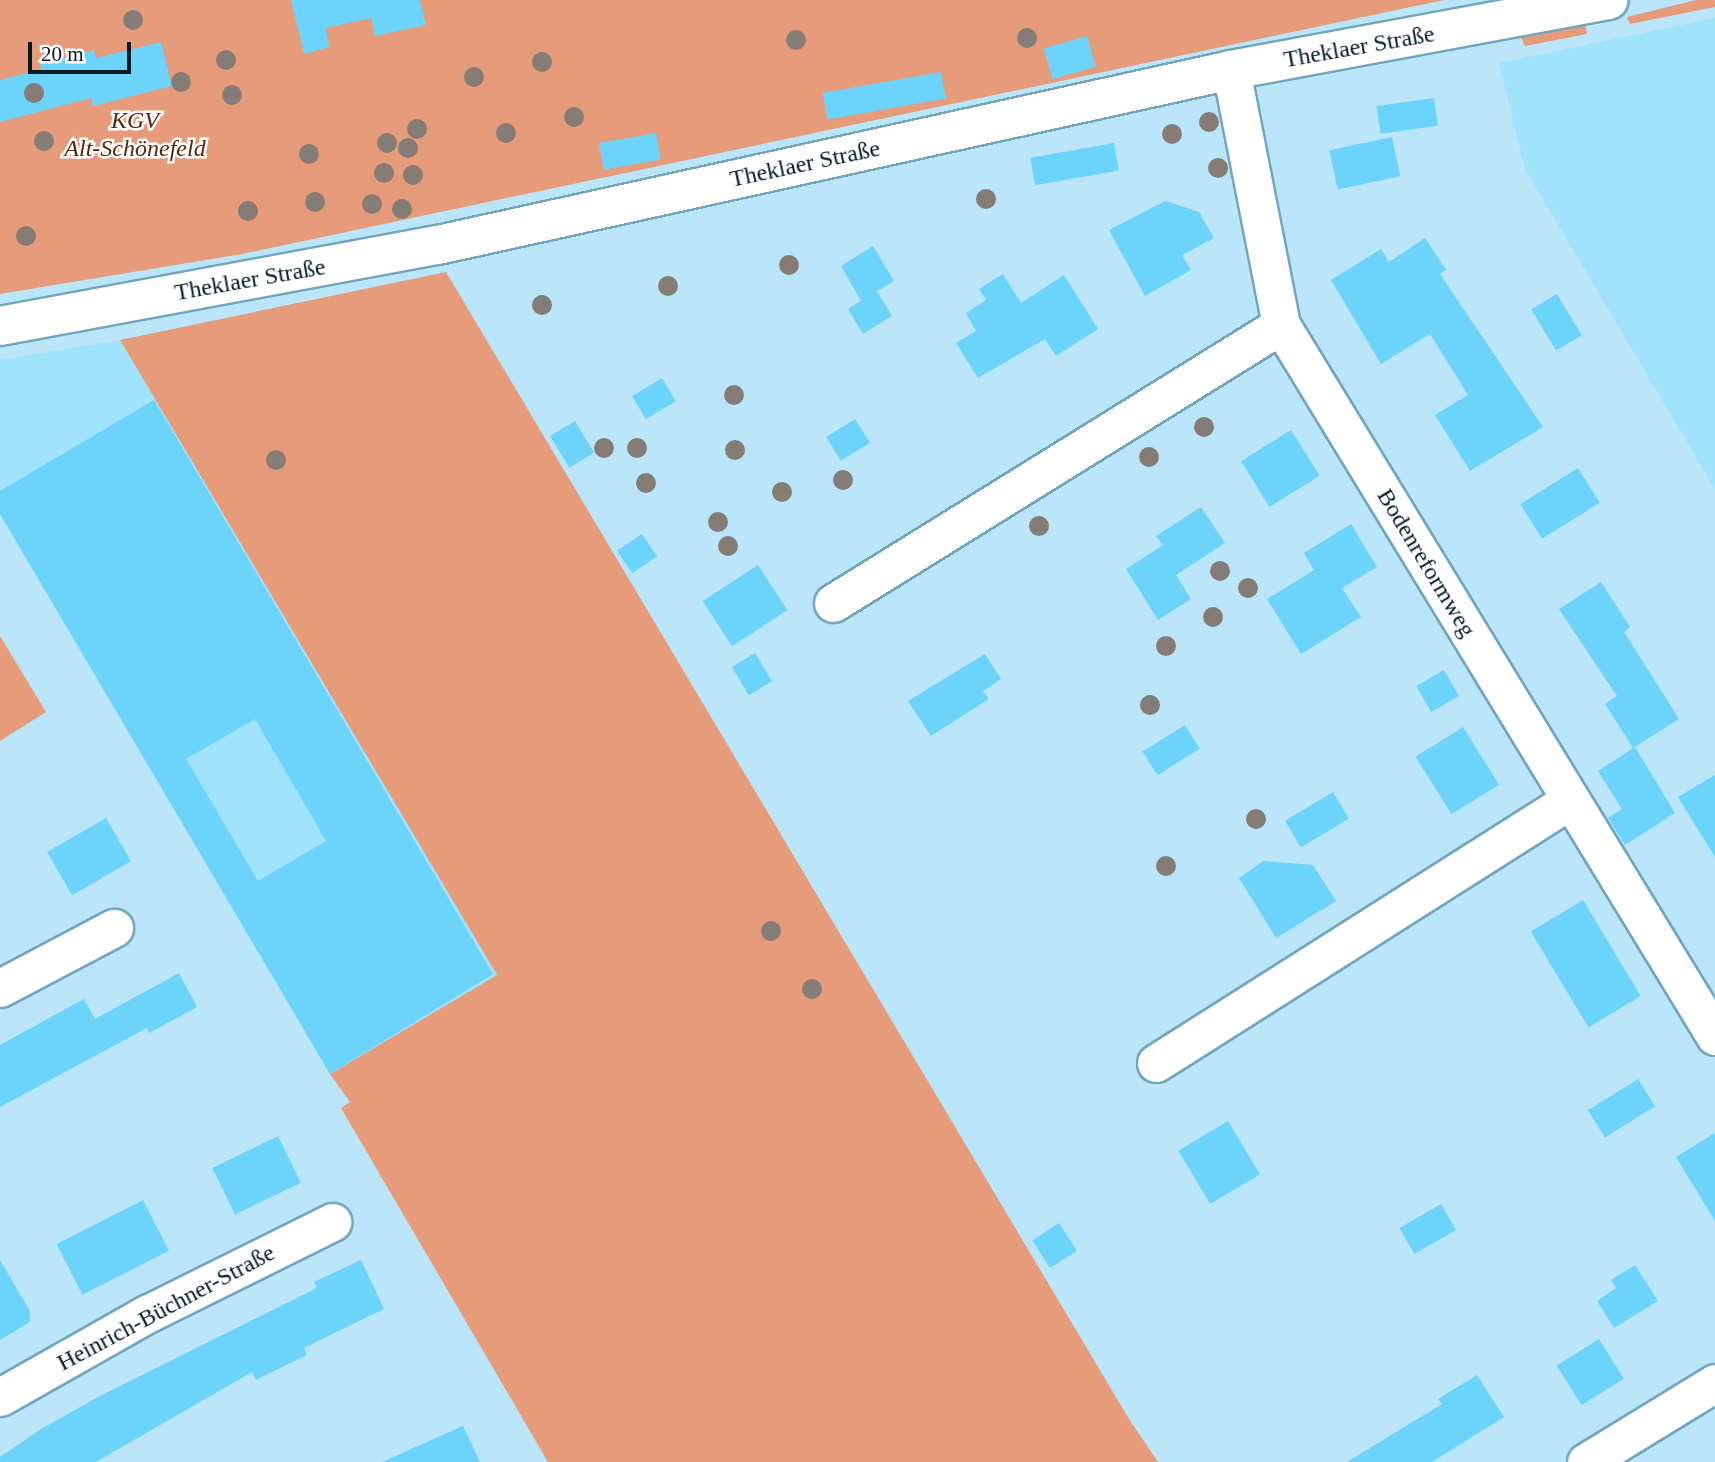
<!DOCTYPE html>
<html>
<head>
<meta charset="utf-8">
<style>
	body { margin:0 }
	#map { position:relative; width:1715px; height:1462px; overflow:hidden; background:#bbe6f9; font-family:Georgia,serif }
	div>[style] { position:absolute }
	.built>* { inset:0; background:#a1e2fd }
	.green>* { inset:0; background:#e69c7a }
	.building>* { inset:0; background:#6cd3fa; transform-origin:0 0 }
	.roads { filter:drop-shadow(2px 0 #71a6bd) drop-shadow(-2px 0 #71a6bd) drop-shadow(0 2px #71a6bd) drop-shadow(0 -2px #71a6bd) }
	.street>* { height:37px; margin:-18.5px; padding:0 18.5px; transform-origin:18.5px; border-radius:18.5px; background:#fff }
	.secondary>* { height:38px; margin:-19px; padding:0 19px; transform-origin:19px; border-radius:19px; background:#fff }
	.trees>* { width:20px; height:20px; margin:-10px; border-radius:50%; background:#857c75 }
	span { translate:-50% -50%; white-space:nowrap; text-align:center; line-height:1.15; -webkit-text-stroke:5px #fff; paint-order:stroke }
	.street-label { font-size:24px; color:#041a22 }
	.park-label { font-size:24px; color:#592609; font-style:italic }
	.scale { position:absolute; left:28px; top:42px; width:103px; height:32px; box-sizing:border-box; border:4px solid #041a22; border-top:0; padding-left:9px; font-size:21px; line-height:24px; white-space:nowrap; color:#041a22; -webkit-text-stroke:5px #fff; paint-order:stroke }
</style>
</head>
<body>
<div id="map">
	<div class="built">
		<div style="clip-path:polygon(1715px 18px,1715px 489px,1525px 169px,1499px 63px)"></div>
		<div style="clip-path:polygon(120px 340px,497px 975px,330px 1074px,0 514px,0 360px)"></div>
	</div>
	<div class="green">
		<div style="clip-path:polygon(0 0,1444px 0,242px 254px,0 294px)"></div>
		<div style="clip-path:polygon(1696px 0,1715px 0,1715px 7px,1630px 24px,1627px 17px)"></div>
		<div style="clip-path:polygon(1585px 23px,1587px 34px,1525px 46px,1519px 34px)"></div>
		<div style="clip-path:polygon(446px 272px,1129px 1419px,1158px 1462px,548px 1462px,341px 1108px,350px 1102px,330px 1074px,497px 975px,120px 340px)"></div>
		<div style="clip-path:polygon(0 636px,46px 712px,0 741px)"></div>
	</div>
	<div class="building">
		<div style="clip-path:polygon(291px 0,420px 0,426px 25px,375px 36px,371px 18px,326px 28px,329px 47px,304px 54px)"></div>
		<div style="left:1087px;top:36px;width:32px;height:45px;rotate:74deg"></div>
		<div style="clip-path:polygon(161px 42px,172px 86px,93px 106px,91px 98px,0 122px,0 80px,41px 69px,40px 63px,94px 50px,96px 58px)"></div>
		<div style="left:941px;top:72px;width:27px;height:120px;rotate:80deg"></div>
		<div style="left:1434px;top:98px;width:28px;height:58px;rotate:82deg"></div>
		<div style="left:656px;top:133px;width:27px;height:58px;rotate:80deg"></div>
		<div style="left:1392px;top:137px;width:40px;height:64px;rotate:78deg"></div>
		<div style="left:1114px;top:143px;width:28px;height:85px;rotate:80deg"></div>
		<div style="clip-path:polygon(1165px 201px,1199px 212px,1214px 238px,1182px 255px,1191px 270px,1145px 296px,1109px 230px)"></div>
		<div style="clip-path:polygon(1425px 238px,1446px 270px,1440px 274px,1543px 427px,1470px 471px,1435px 415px,1468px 395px,1430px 334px,1381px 364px,1331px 280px,1381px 249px,1389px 262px)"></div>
		<div style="clip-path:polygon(873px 246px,894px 281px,877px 291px,892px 316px,863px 334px,848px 309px,875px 292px,861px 301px,841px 266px)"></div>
		<div style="clip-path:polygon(1003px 274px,1021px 303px,1064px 275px,1098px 329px,1056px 356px,1045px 339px,978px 378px,956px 343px,976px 331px,966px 313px,986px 300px,979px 289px)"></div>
		<div style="left:1557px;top:294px;width:48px;height:30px;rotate:59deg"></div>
		<div style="left:662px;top:378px;width:27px;height:35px;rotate:59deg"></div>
		<div style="clip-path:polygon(evenodd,154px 400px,493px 974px,330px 1074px,0 514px,0 491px,154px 400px,255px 719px,326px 841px,258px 881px,186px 759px,255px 719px)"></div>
		<div style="left:855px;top:419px;width:28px;height:34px;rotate:58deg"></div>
		<div style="left:575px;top:421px;width:37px;height:29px;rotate:59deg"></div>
		<div style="left:1291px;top:430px;width:54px;height:59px;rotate:58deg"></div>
		<div style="left:1578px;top:468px;width:41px;height:68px;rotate:58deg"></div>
		<div style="clip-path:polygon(1201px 507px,1225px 543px,1176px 575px,1191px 599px,1158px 620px,1126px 569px,1163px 545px,1156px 536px)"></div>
		<div style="clip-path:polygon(1351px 524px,1377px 567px,1342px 588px,1361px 617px,1301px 654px,1267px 599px,1314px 570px,1304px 553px)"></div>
		<div style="left:642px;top:534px;width:27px;height:30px;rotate:56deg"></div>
		<div style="left:758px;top:565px;width:54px;height:66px;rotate:57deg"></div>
		<div style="clip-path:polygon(1601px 582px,1630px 627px,1624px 632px,1679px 719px,1633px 748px,1605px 704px,1617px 696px,1559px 609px)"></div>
		<div style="left:755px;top:653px;width:33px;height:27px;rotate:59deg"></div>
		<div style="clip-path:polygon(985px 654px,1001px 679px,983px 691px,989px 699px,931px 736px,908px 701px)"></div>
		<div style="left:1444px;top:670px;width:30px;height:32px;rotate:60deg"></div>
		<div style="left:1185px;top:725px;width:28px;height:50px;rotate:58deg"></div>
		<div style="left:1463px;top:727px;width:68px;height:56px;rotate:58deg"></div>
		<div style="clip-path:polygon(1635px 747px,1675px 813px,1625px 845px,1608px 818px,1622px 809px,1598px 771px)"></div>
		<div style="clip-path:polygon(1715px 775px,1715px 857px,1678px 797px)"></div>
		<div style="left:1333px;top:792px;width:31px;height:56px;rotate:59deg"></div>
		<div style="left:106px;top:818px;width:50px;height:68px;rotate:60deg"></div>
		<div style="clip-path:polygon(1263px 861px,1313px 865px,1336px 901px,1276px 938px,1239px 878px)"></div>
		<div style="left:1583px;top:900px;width:112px;height:61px;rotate:59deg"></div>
		<div style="clip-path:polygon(179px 973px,197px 1007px,149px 1033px,147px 1028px,0 1107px,0 1045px,84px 999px,95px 1019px)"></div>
		<div style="left:1638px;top:1079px;width:32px;height:59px;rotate:58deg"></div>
		<div style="left:1228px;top:1121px;width:62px;height:58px;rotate:59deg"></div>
		<div style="clip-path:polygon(1715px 1133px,1715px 1221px,1676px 1157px)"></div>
		<div style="left:278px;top:1136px;width:52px;height:73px;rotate:64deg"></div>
		<div style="left:143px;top:1200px;width:57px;height:97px;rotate:63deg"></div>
		<div style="left:1441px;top:1204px;width:30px;height:48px;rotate:60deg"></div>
		<div style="left:1059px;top:1223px;width:33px;height:32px;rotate:57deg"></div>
		<div style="clip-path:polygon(0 1260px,30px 1311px,30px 1322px,0 1340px)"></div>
		<div style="clip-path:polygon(361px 1260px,384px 1309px,304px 1348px,307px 1355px,256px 1380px,252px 1372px,96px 1462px,0 1462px,0 1457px,41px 1429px,98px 1397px,317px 1288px,314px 1282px)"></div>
		<div style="clip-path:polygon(1635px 1265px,1658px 1301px,1614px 1328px,1597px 1301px,1616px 1288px,1611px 1280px)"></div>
		<div style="left:1599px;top:1339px;width:47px;height:50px;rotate:58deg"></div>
		<div style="clip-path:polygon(1477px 1375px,1504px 1417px,1432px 1462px,1347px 1462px,1442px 1404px,1438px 1399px)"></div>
		<div style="clip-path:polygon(463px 1426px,480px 1462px,382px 1462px)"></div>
	</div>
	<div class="roads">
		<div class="street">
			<div style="left:1231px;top:70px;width:260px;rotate:78.9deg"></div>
			<div style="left:1281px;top:325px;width:833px;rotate:58.6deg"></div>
			<div style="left:833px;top:603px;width:527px;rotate:-31.82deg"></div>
			<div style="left:0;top:988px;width:129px;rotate:-27.8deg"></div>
			<div style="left:1156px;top:1063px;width:491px;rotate:-32.4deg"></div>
			<div style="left:0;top:1397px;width:169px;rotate:-29.5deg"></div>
			<div style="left:147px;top:1314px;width:207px;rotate:-26.4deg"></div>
			<div style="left:1586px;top:1462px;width:151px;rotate:-31.5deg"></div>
		</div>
		<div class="secondary">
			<div style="left:0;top:326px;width:445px;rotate:-10.5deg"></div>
			<div style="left:438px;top:245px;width:812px;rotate:-12.44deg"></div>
			<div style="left:1231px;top:70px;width:384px;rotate:-10.5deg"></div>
		</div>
	</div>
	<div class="trees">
		<div style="left:133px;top:20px"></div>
		<div style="left:1027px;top:38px"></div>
		<div style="left:796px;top:40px"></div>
		<div style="left:226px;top:60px"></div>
		<div style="left:542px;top:62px"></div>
		<div style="left:474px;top:77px"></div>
		<div style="left:181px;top:82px"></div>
		<div style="left:34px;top:93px"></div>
		<div style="left:232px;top:95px"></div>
		<div style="left:574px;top:117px"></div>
		<div style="left:1209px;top:122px"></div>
		<div style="left:417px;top:129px"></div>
		<div style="left:506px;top:133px"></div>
		<div style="left:1172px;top:134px"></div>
		<div style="left:44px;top:141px"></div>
		<div style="left:387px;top:143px"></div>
		<div style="left:408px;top:148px"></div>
		<div style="left:309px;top:154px"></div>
		<div style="left:1218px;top:168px"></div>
		<div style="left:384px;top:173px"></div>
		<div style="left:413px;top:175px"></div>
		<div style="left:986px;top:199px"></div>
		<div style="left:315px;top:202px"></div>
		<div style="left:372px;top:204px"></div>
		<div style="left:402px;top:209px"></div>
		<div style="left:248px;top:211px"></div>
		<div style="left:26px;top:236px"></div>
		<div style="left:789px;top:265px"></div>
		<div style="left:668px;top:286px"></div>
		<div style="left:542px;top:305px"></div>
		<div style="left:734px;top:395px"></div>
		<div style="left:1204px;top:427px"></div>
		<div style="left:604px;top:448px"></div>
		<div style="left:637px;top:448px"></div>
		<div style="left:735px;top:450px"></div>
		<div style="left:1149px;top:457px"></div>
		<div style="left:276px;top:460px"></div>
		<div style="left:843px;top:480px"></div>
		<div style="left:646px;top:483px"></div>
		<div style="left:782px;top:492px"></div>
		<div style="left:718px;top:522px"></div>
		<div style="left:1039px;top:526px"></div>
		<div style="left:728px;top:546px"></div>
		<div style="left:1220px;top:571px"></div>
		<div style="left:1248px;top:588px"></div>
		<div style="left:1213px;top:617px"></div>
		<div style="left:1166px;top:646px"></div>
		<div style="left:1150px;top:705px"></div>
		<div style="left:1256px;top:819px"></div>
		<div style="left:1166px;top:866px"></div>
		<div style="left:771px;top:931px"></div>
		<div style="left:812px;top:989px"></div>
	</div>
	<div class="street-label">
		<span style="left:1359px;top:47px;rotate:-10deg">Theklaer Straße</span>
		<span style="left:805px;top:164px;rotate:-12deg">Theklaer Straße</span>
		<span style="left:250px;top:280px;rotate:-10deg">Theklaer Straße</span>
		<span style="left:1426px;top:563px;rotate:59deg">Bodenreformweg</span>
		<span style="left:166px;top:1308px;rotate:-28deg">Heinrich-Büchner-Straße</span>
	</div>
	<div class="park-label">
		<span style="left:135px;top:135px">KGV<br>Alt-Schönefeld</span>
	</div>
	<div class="scale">20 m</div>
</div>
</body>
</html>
